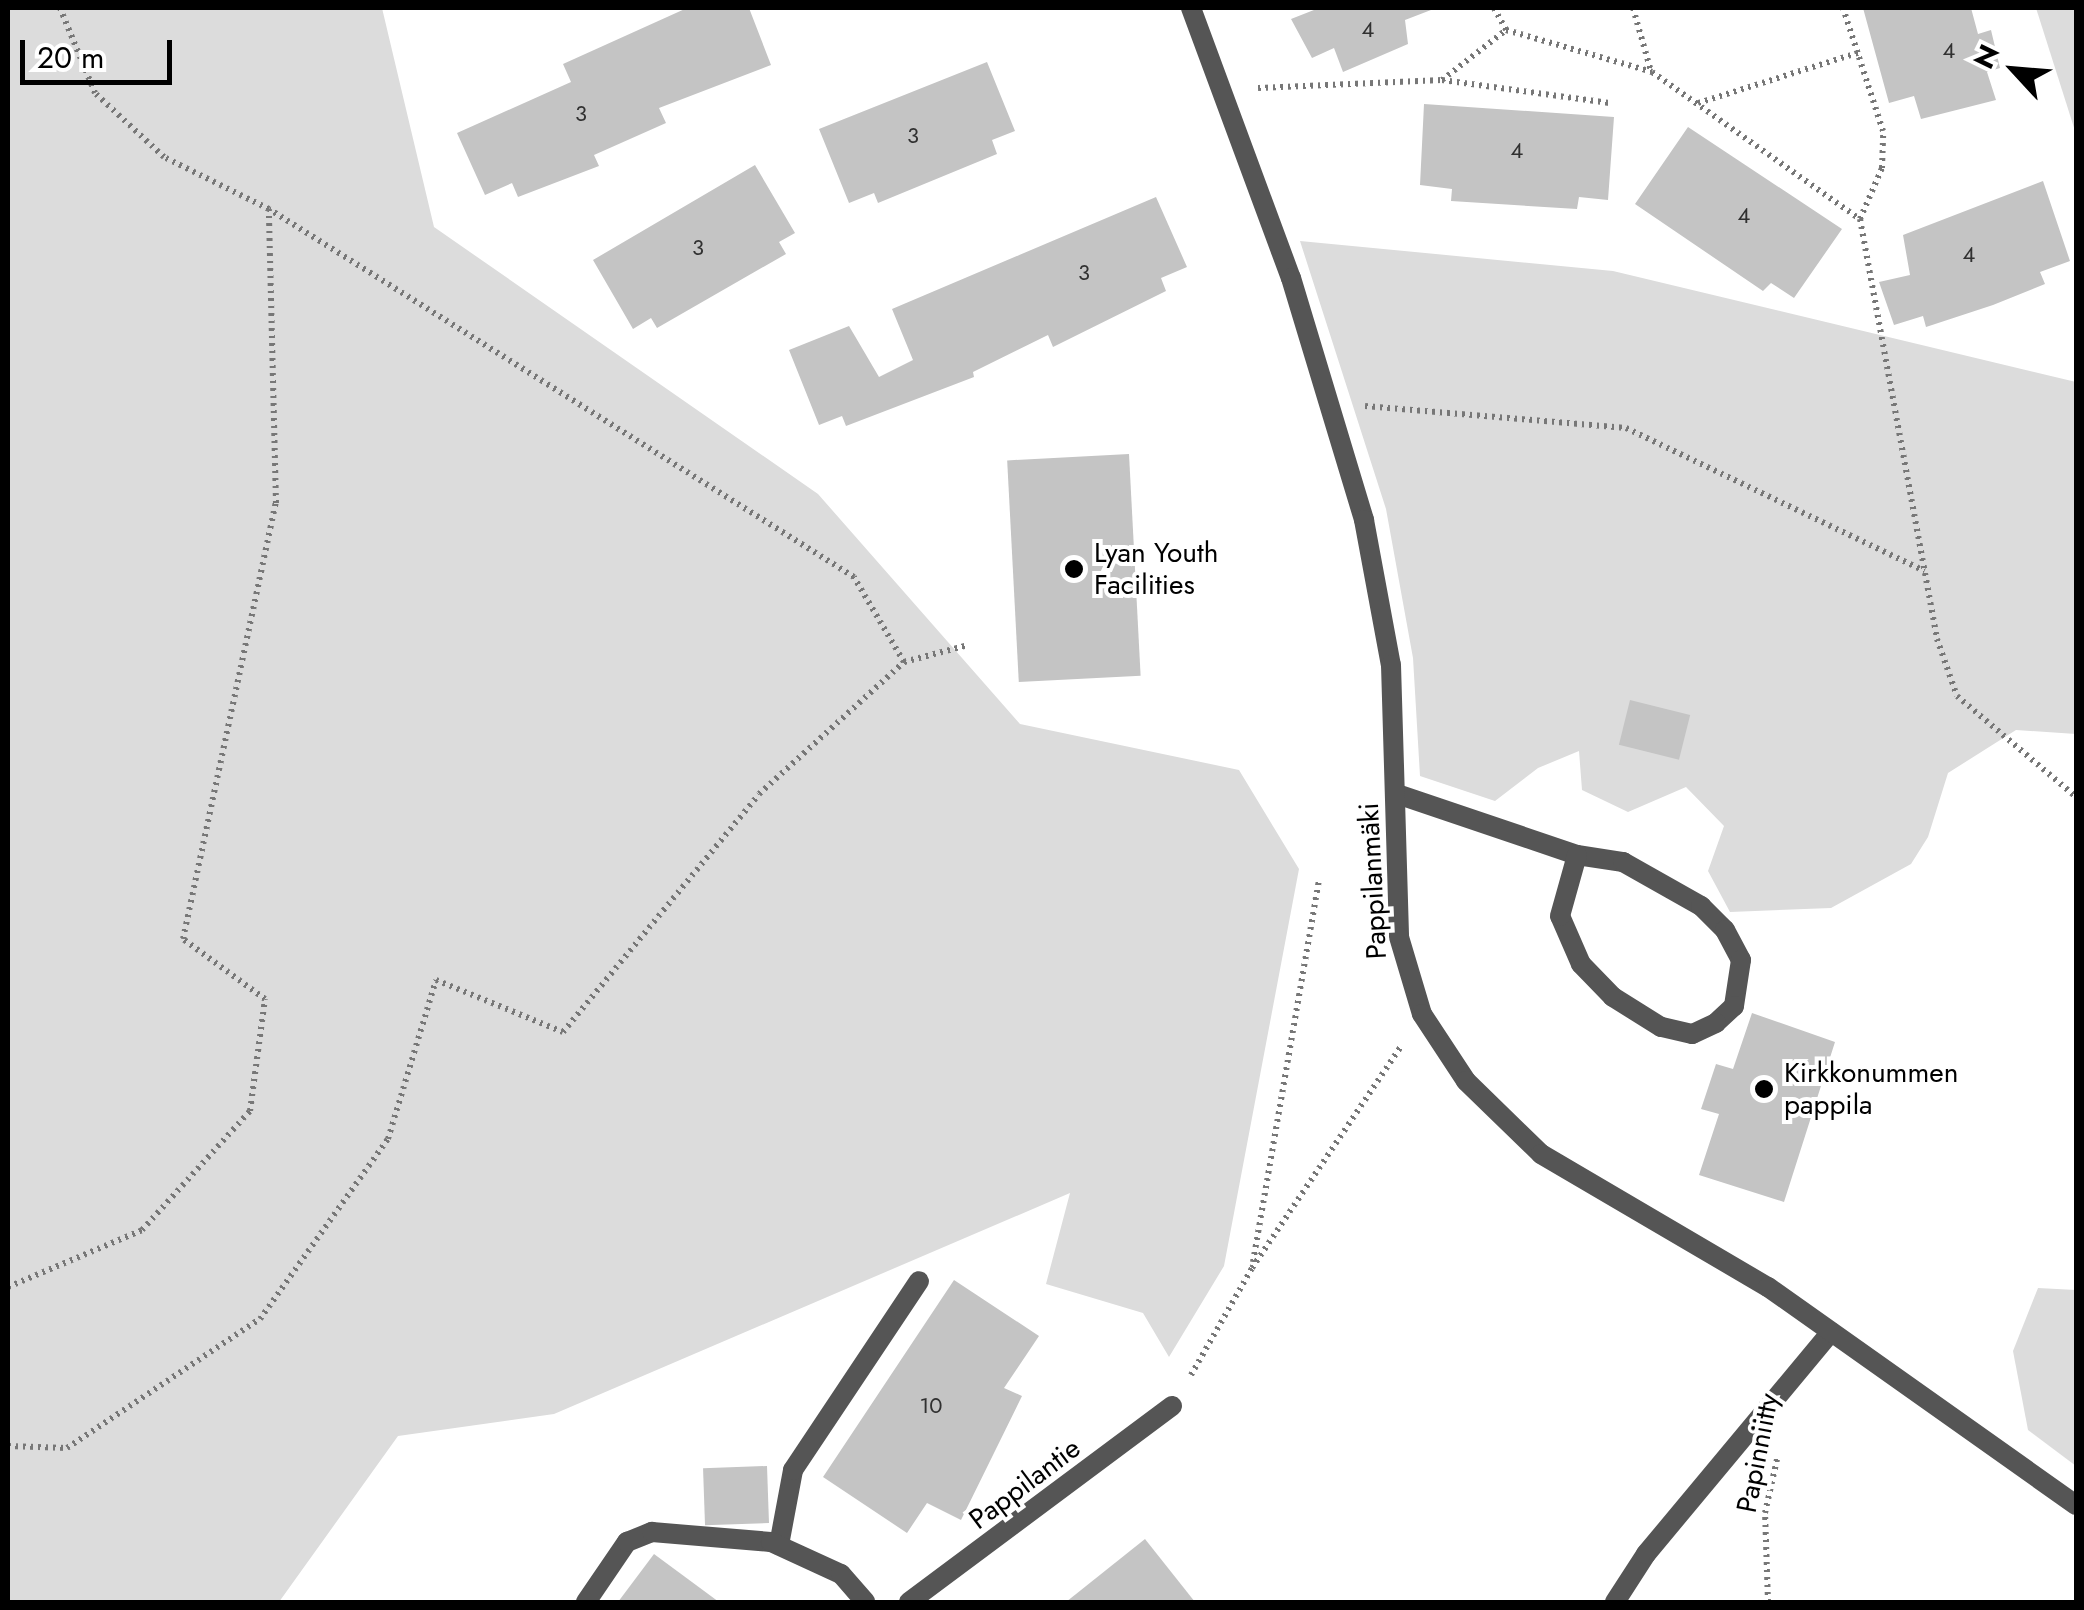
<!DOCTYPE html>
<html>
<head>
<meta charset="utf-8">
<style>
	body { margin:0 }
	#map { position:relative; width:2084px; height:1610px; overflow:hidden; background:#fff; font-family:Jost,sans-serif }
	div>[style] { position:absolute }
	.green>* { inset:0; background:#dcdcdc }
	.building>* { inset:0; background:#c4c4c4; transform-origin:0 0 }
	.path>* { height:6px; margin-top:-3px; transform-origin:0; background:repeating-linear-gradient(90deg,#777 0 2.5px,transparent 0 7.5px) }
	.lane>* { height:20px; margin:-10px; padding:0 10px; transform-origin:10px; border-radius:10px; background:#555 }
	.street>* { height:20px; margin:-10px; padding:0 10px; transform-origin:10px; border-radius:10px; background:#555 }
	.dots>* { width:28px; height:28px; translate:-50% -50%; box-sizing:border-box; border:5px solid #fff; border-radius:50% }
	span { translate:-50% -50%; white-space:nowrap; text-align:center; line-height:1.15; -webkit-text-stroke:8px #fff; paint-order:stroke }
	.number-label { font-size:22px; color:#313131 }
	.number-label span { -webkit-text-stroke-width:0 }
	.poi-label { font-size:28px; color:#000 }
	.left { translate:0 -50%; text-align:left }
	.street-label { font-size:28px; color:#000 }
	.frame { position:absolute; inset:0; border:10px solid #000; pointer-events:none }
	.north { position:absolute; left:1964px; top:20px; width:100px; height:100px; -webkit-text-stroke:8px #fff; paint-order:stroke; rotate:296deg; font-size:28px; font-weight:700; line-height:40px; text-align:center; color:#000 }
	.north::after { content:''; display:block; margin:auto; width:35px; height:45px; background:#000; clip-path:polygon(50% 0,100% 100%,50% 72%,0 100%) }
	.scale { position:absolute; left:20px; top:40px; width:152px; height:45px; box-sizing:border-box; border:5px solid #000; border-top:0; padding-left:12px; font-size:30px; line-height:35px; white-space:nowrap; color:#000; -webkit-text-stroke:8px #fff; paint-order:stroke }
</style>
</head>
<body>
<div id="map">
	<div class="green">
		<div style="clip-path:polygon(8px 8px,382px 8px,434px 227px,818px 494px,1020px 724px,1239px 770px,1299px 869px,1224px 1266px,1169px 1357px,1143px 1313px,1046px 1284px,1070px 1193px,554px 1414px,398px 1436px,279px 1602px,8px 1602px)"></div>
		<div style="clip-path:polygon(2036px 8px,2076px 8px,2076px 134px)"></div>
		<div style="clip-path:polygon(1300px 241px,1613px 271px,2076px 382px,2076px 734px,2016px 730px,1948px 773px,1928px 837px,1911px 864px,1831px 908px,1730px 912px,1708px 871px,1724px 826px,1686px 787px,1628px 812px,1582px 790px,1579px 751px,1538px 768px,1495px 801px,1420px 776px,1413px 658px,1386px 509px)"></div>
		<div style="clip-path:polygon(2038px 1288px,2076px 1290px,2076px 1466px,2028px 1430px,2013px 1351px)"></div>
	</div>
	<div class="building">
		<div style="clip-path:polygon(687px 8px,749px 8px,771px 65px,659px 108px,666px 123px,594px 155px,599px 166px,518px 197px,512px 183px,485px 195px,457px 133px,571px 82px,563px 64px)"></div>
		<div style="clip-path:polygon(1319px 8px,1431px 8px,1431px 10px,1405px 20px,1408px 44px,1343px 72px,1334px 48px,1312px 58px,1291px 19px)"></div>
		<div style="clip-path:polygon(1863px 8px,1971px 8px,1978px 34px,1991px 30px,2000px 68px,1987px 72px,1996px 100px,1921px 119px,1914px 96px,1889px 103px)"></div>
		<div style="clip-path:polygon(987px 62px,1015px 131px,992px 140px,997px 154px,878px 203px,874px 193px,849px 203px,819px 129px)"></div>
		<div style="clip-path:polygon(1424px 104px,1614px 117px,1608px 200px,1579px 197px,1577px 209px,1451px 201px,1452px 189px,1420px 185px)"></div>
		<div style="clip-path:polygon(1688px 127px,1842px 229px,1794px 298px,1771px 283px,1763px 291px,1635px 204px)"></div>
		<div style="clip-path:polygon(755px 165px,795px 233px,779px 242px,786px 254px,657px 328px,651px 318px,633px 329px,593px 260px)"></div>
		<div style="clip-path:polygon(2043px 181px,2070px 261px,2040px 272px,2045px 284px,1993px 305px,1926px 327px,1923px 316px,1894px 325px,1879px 282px,1910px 275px,1903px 235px)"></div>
		<div style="clip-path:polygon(1156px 197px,1187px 267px,1161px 278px,1166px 291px,1053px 347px,1048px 335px,973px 372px,974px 377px,846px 426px,842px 416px,819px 425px,789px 350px,849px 326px,879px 377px,913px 360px,892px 309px)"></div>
		<div style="left:1129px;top:454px;width:222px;height:122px;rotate:87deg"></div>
		<div style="left:1630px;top:700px;width:62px;height:46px;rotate:14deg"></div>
		<div style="clip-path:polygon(1752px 1013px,1835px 1042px,1784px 1202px,1699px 1175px,1719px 1114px,1701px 1109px,1716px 1064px,1733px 1069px)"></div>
		<div style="clip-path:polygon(954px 1280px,1039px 1336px,1004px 1388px,1022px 1396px,961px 1520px,927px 1503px,907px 1533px,823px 1477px)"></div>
		<div style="left:767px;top:1466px;width:57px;height:64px;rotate:88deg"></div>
		<div style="clip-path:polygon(1145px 1539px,1195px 1602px,1066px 1602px)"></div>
		<div style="clip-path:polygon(654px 1554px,719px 1602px,618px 1602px)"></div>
	</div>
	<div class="path">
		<div style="left:1494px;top:8px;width:25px;rotate:61deg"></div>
		<div style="left:1506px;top:30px;width:152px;rotate:16deg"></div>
		<div style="left:1652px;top:72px;width:255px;rotate:35.3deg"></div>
		<div style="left:1860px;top:219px;width:56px;rotate:-66.7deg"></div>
		<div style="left:1882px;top:168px;width:37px;rotate:-88deg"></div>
		<div style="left:1883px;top:131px;width:129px;rotate:-108deg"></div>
		<div style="left:1633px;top:8px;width:66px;rotate:74.1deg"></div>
		<div style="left:1442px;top:80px;width:81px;rotate:-38deg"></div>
		<div style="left:1258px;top:88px;width:184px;rotate:-2.5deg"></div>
		<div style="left:1442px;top:80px;width:169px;rotate:7.8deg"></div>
		<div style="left:1698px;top:103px;width:168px;rotate:-17.4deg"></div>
		<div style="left:1860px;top:219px;width:427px;rotate:79.6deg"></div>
		<div style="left:1937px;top:639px;width:60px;rotate:70.7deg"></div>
		<div style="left:1957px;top:696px;width:156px;rotate:40.3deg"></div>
		<div style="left:1365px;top:406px;width:262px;rotate:4.8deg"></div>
		<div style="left:1626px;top:428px;width:331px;rotate:25.6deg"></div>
		<div style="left:904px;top:662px;width:66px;rotate:-14.9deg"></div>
		<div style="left:1253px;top:1262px;width:389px;rotate:-80.2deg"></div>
		<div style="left:8px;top:1287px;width:146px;rotate:-23deg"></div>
		<div style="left:142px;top:1230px;width:161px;rotate:-47.8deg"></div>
		<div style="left:250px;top:1111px;width:113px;rotate:-82.4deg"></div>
		<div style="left:265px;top:999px;width:102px;rotate:-143.8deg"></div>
		<div style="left:183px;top:939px;width:446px;rotate:-78deg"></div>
		<div style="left:276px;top:503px;width:294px;rotate:-91.4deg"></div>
		<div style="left:269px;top:209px;width:117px;rotate:-153.7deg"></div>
		<div style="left:164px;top:157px;width:94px;rotate:-137.2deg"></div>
		<div style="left:95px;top:93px;width:92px;rotate:-112.4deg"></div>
		<div style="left:1191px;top:1375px;width:123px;rotate:-60.3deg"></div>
		<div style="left:1252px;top:1268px;width:269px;rotate:-56.1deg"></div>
		<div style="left:8px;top:1446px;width:59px;rotate:1.9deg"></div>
		<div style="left:67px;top:1448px;width:232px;rotate:-33.8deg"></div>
		<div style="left:260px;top:1319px;width:221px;rotate:-54.6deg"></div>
		<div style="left:388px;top:1139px;width:166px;rotate:-73.2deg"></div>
		<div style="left:436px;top:980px;width:137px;rotate:22.3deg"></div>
		<div style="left:563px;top:1032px;width:308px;rotate:-50.5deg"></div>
		<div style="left:759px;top:794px;width:196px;rotate:-42.3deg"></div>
		<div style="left:904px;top:662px;width:99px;rotate:-120.5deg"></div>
		<div style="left:854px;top:577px;width:691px;rotate:-147.83deg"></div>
		<div style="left:1768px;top:1602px;width:89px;rotate:-91.9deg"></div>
		<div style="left:1765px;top:1513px;width:59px;rotate:-77.4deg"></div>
	</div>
	<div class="lane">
		<div style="left:1397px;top:794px;width:190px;rotate:18.7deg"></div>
		<div style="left:1577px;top:855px;width:47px;rotate:8.7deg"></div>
		<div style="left:1623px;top:862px;width:90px;rotate:29.4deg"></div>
		<div style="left:1701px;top:906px;width:34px;rotate:45deg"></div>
		<div style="left:1725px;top:930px;width:34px;rotate:62deg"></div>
		<div style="left:1741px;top:960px;width:47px;rotate:98.7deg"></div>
		<div style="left:1734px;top:1006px;width:25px;rotate:137deg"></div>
		<div style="left:1716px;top:1023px;width:26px;rotate:155deg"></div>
		<div style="left:1692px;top:1034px;width:32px;rotate:-167deg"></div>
		<div style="left:1661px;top:1027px;width:57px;rotate:-148deg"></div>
		<div style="left:1613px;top:997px;width:46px;rotate:-134.1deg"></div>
		<div style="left:1581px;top:964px;width:52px;rotate:-113.6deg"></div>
		<div style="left:1560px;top:916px;width:63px;rotate:-74.4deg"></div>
		<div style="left:779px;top:1545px;width:76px;rotate:-79.4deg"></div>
		<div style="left:793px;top:1470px;width:227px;rotate:-56.3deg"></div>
		<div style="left:586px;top:1602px;width:73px;rotate:-55.7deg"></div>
		<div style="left:627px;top:1542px;width:27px;rotate:-22deg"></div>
		<div style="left:652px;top:1532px;width:119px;rotate:4.8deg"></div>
		<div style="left:771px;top:1542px;width:77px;rotate:24.6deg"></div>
		<div style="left:841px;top:1574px;width:37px;rotate:49deg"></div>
		<div style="left:1615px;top:1602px;width:57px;rotate:-57.1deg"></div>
		<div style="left:1646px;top:1554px;width:289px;rotate:-50.2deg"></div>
	</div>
	<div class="street">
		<div style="left:1191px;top:8px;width:288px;rotate:69.7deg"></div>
		<div style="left:1291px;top:278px;width:253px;rotate:73.2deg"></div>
		<div style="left:1364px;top:520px;width:147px;rotate:79.5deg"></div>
		<div style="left:1391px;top:665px;width:272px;rotate:88.3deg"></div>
		<div style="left:1399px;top:937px;width:80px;rotate:73.4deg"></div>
		<div style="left:1422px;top:1014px;width:80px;rotate:56.7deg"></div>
		<div style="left:1466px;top:1081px;width:105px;rotate:44.2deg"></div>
		<div style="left:1541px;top:1154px;width:263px;rotate:30.4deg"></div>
		<div style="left:1768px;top:1287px;width:377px;rotate:35.3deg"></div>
		<div style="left:909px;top:1602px;width:328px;rotate:-36.7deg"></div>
	</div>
	<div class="dots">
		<div style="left:1074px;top:569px;background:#000"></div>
		<div style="left:1764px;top:1089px;background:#000"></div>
	</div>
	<div class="number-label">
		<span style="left:1368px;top:30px">4</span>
		<span style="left:1949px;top:51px">4</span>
		<span style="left:581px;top:114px">3</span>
		<span style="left:913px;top:136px">3</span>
		<span style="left:1517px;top:151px">4</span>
		<span style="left:1744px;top:216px">4</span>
		<span style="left:698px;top:248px">3</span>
		<span style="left:1969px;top:255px">4</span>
		<span style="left:1084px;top:273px">3</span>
		<span style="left:931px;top:1406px">10</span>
	</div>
	<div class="poi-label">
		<span class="left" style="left:1094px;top:569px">Lyan Youth<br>Facilities</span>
		<span class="left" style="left:1784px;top:1089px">Kirkkonummen<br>pappila</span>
	</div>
	<div class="street-label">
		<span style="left:1373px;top:881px;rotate:-93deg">Pappilanmäki</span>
		<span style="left:1758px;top:1453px;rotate:-79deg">Papinniitty</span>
		<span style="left:1025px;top:1484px;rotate:-37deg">Pappilantie</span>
	</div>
	<div class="frame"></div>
	<div class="north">N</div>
	<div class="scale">20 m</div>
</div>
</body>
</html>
